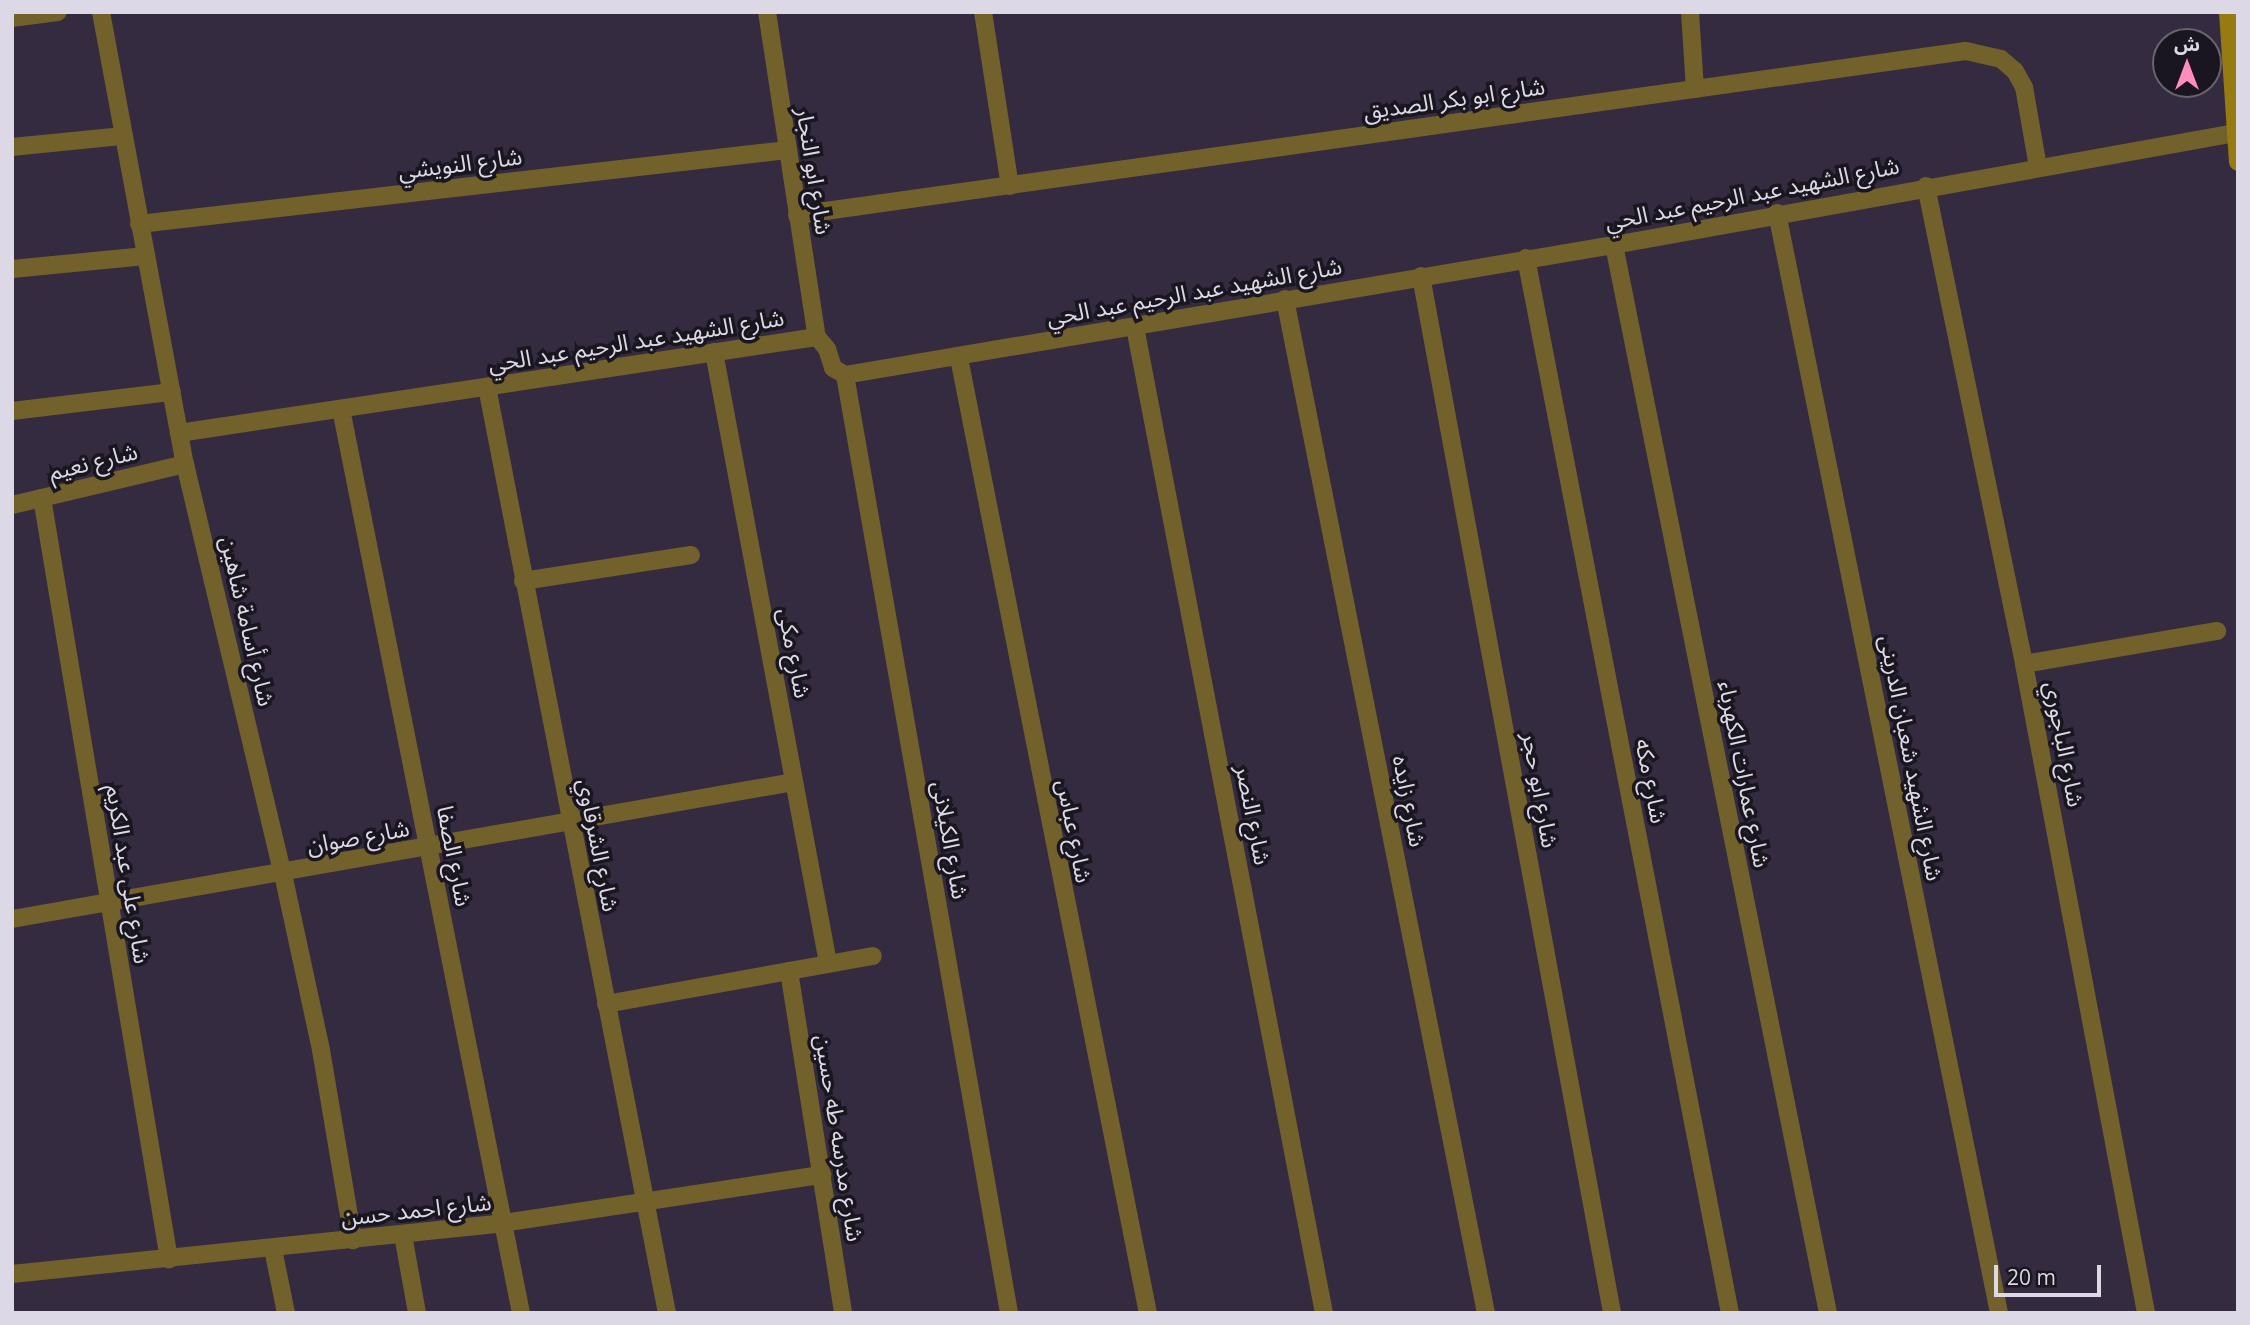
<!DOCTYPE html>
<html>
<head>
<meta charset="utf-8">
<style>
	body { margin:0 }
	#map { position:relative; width:2250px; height:1325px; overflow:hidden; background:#342b40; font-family:"Open Sans","Noto Sans Arabic",sans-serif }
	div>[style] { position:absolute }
	.minor>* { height:18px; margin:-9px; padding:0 9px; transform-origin:9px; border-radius:9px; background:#72612a }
	.tertiary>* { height:18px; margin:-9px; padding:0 9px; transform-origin:9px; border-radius:9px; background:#72612a }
	.secondary>* { height:18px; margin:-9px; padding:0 9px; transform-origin:9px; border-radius:9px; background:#967b12 }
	span { translate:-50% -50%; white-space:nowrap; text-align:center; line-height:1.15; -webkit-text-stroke:7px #1a161f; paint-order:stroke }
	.street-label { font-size:23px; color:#dcd8e5 }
	.frame { position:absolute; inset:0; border:14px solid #dcd8e5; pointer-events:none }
	.north { position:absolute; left:2152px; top:28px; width:70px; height:70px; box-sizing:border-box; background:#1a161f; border:2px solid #68646e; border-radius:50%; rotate:0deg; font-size:19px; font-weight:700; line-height:28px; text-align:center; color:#dcd8e5 }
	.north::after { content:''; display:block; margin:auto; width:24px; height:32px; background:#fe8ebb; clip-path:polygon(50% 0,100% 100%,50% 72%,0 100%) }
	.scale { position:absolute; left:1994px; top:1265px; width:107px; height:32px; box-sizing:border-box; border:4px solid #dcd8e5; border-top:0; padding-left:9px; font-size:21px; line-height:24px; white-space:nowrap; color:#dcd8e5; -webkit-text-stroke:5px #1a161f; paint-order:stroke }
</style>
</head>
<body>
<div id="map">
	<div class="minor">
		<div style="left:101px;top:12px;width:460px;rotate:79.5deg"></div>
		<div style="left:185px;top:464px;width:422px;rotate:76.6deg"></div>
		<div style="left:283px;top:874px;width:180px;rotate:77.8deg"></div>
		<div style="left:321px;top:1050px;width:193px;rotate:80.4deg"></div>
		<div style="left:767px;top:12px;width:329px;rotate:81.3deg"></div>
		<div style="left:983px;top:12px;width:176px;rotate:81.2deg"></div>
		<div style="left:1690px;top:12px;width:77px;rotate:86.3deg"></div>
		<div style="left:12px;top:147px;width:112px;rotate:-5.7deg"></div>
		<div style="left:1926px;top:186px;width:488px;rotate:78.4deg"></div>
		<div style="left:2024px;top:664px;width:660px;rotate:79.35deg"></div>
		<div style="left:1777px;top:213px;width:1122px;rotate:78.59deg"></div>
		<div style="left:797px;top:215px;width:1180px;rotate:-7.99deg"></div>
		<div style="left:1966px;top:51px;width:36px;rotate:13deg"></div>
		<div style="left:2001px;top:59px;width:18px;rotate:41deg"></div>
		<div style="left:2015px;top:71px;width:18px;rotate:61deg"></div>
		<div style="left:2024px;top:87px;width:81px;rotate:80.1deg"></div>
		<div style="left:139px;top:224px;width:652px;rotate:-6.51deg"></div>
		<div style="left:1614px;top:245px;width:1089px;rotate:78.67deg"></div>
		<div style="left:1526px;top:258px;width:1075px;rotate:79.06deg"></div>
		<div style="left:12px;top:269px;width:134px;rotate:-5.6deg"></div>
		<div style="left:1421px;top:276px;width:1054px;rotate:79.56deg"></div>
		<div style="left:1285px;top:299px;width:1034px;rotate:78.79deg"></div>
		<div style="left:1135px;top:327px;width:1004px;rotate:79.15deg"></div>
		<div style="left:714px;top:352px;width:622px;rotate:79.43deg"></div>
		<div style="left:959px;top:358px;width:974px;rotate:78.81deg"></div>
		<div style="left:845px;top:375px;width:952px;rotate:80.08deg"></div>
		<div style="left:487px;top:387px;width:943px;rotate:79deg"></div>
		<div style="left:341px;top:409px;width:922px;rotate:78.74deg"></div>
		<div style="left:12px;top:411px;width:161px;rotate:-6.8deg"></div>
		<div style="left:179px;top:433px;width:645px;rotate:-8.56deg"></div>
		<div style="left:817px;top:337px;width:16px;rotate:50deg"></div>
		<div style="left:827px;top:349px;width:20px;rotate:72deg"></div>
		<div style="left:833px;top:368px;width:14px;rotate:30deg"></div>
		<div style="left:845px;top:375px;width:780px;rotate:-9.6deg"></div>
		<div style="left:1614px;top:245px;width:632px;rotate:-10.21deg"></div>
		<div style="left:42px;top:498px;width:772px;rotate:80.53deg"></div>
		<div style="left:12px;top:505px;width:178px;rotate:-13.3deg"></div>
		<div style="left:523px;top:581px;width:170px;rotate:-8.8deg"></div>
		<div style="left:2024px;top:664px;width:196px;rotate:-9.7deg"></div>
		<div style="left:12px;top:919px;width:794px;rotate:-9.94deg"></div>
		<div style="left:789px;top:971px;width:346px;rotate:81deg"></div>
		<div style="left:606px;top:1004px;width:271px;rotate:-10.2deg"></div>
		<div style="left:403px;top:1235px;width:79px;rotate:79.8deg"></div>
		<div style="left:273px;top:1249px;width:65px;rotate:78.5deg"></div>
		<div style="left:12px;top:1274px;width:494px;rotate:-5.9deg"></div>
		<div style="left:503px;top:1223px;width:323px;rotate:-8.6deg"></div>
	</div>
	<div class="tertiary">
		<div style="left:12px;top:18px;width:46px;rotate:-7.4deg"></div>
	</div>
	<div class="secondary">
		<div style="left:2228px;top:12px;width:150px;rotate:86.2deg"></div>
	</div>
	<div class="street-label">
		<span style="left:1454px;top:98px;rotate:-8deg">شارع ابو بكر الصديق</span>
		<span style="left:460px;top:163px;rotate:-7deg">شارع النويشي</span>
		<span style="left:815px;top:171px;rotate:81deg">شارع ابو النجار</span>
		<span style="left:1752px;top:193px;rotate:-11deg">شارع الشهيد عبد الرحيم عبد الحي</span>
		<span style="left:1194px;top:291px;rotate:-10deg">شارع الشهيد عبد الرحيم عبد الحي</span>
		<span style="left:636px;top:340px;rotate:-9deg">شارع الشهيد عبد الرحيم عبد الحي</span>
		<span style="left:93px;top:461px;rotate:-14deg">شارع نعيم</span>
		<span style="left:248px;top:621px;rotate:77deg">شارع أسامة شاهين</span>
		<span style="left:795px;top:653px;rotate:79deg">شارع مكى</span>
		<span style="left:2065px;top:744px;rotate:79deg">شارع الباجوري</span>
		<span style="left:1912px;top:758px;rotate:79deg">شارع الشهيد شعبان الدرينى</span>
		<span style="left:1745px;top:774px;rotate:79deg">شارع عمارات الكهرباء</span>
		<span style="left:1652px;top:781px;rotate:79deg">شارع مكه</span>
		<span style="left:1541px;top:790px;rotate:80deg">شارع ابو حجر</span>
		<span style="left:1410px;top:801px;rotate:79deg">شارع زايده</span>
		<span style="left:1254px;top:815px;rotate:79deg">شارع النصر</span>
		<span style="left:1075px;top:831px;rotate:79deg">شارع عباس</span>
		<span style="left:358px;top:836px;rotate:-10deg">شارع صوان</span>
		<span style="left:951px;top:840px;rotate:80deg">شارع الكيلانى</span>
		<span style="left:599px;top:845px;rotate:79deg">شارع الشرقاوي</span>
		<span style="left:455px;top:856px;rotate:79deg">شارع الصفا</span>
		<span style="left:129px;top:874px;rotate:81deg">شارع على عبد الكريم</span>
		<span style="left:840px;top:1138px;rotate:81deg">شارع مدرسه طه حسين</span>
		<span style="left:416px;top:1209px;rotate:-6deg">شارع احمد حسن</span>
	</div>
	<div class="frame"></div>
	<div class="north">ش</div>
	<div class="scale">20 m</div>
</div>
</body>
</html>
